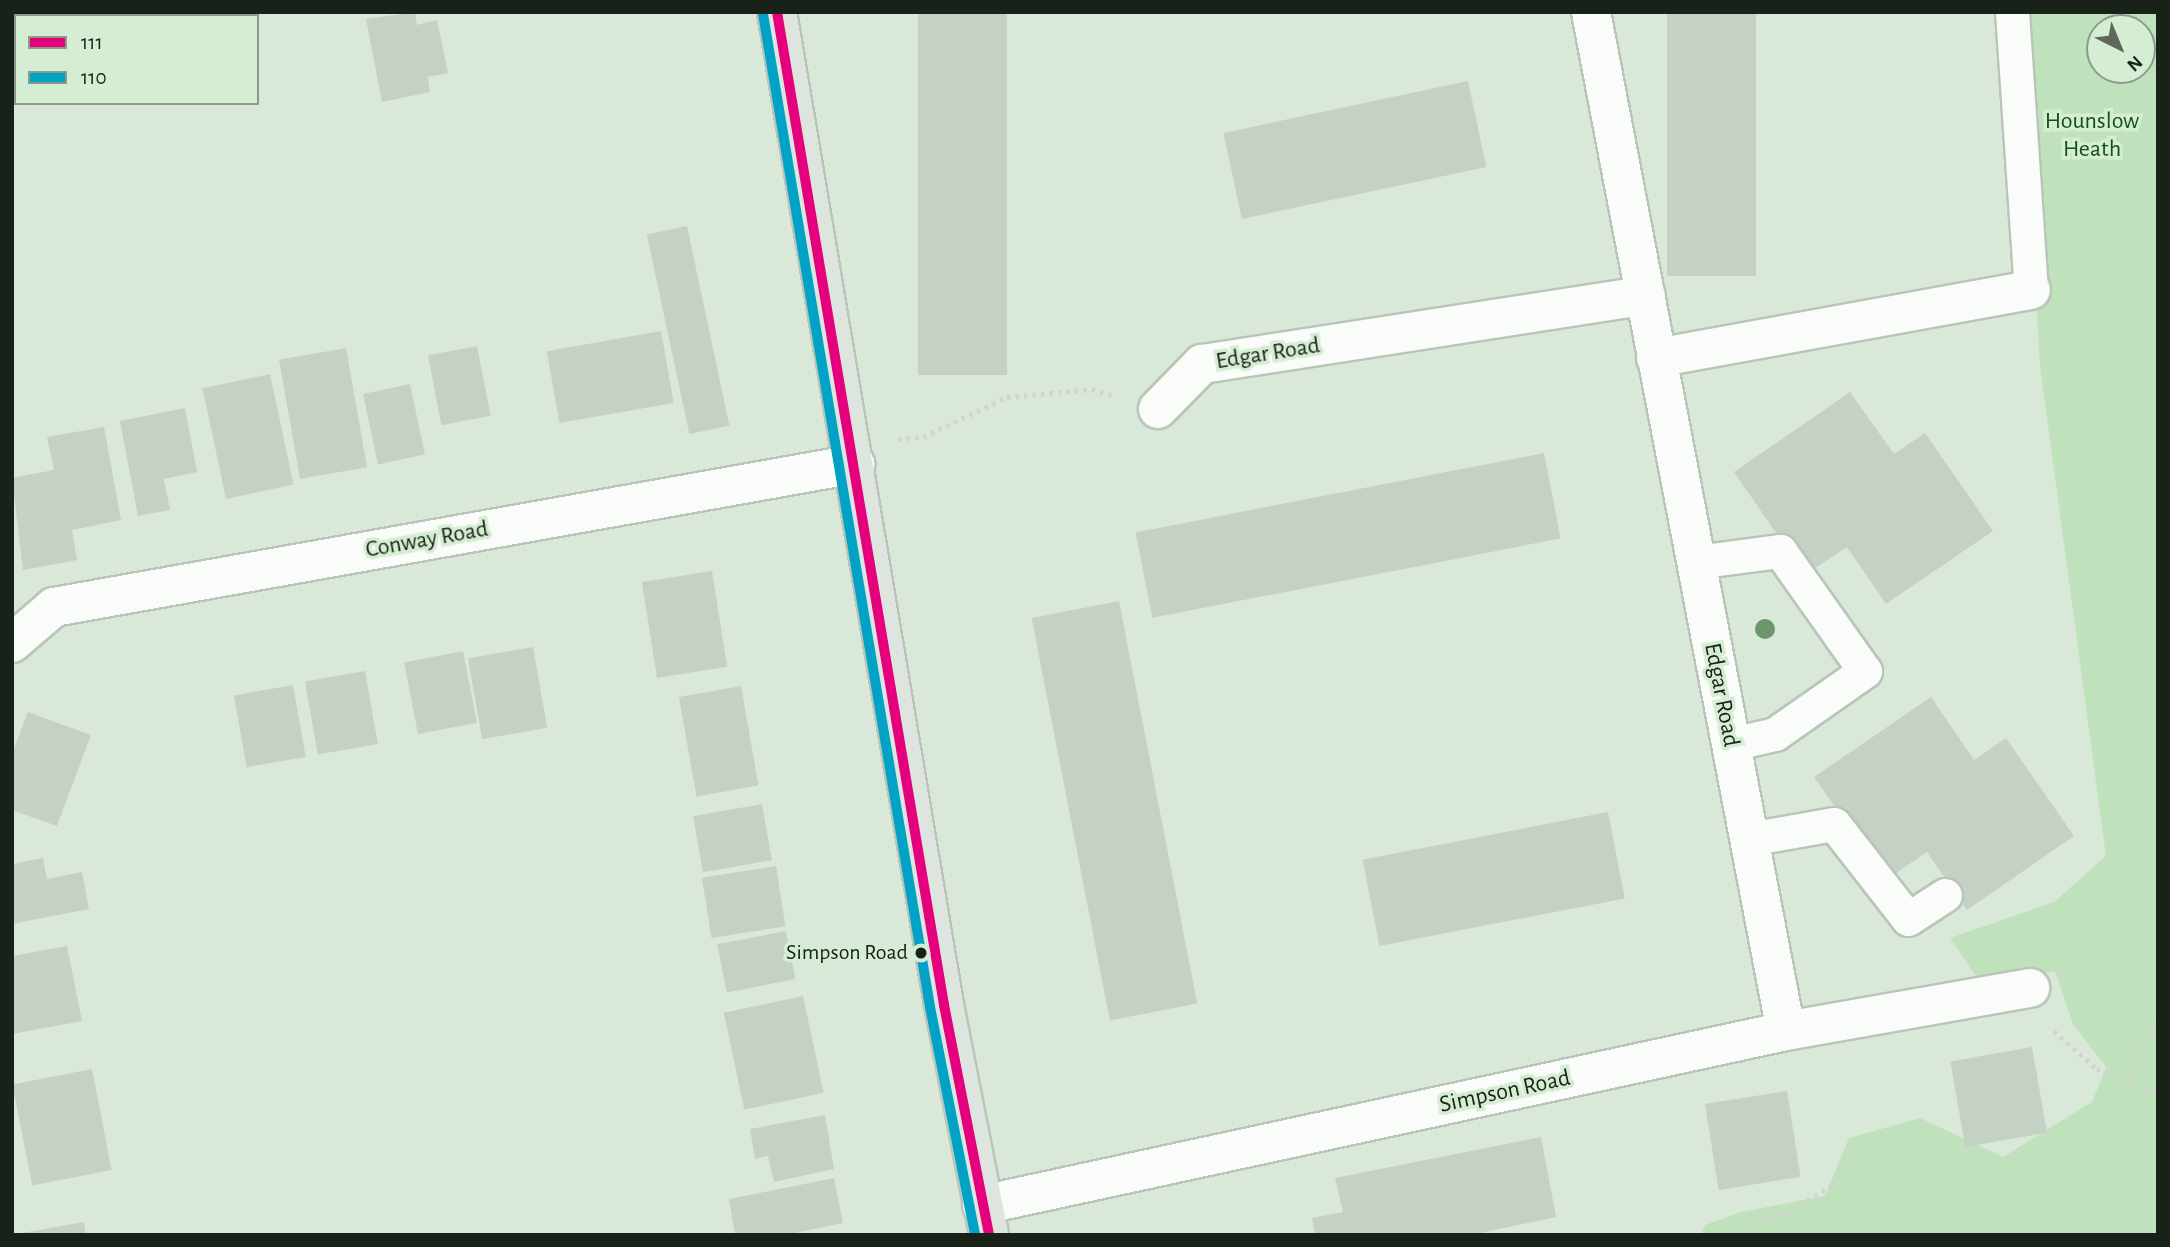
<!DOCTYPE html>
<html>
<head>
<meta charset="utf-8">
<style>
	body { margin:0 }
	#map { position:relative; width:2170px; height:1247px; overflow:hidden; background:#dae8d9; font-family:"Alegreya Sans",sans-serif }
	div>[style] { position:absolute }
	.green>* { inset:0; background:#bfe2bc }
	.building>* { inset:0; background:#c6d1c5; transform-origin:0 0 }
	.path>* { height:4.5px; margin-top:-2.25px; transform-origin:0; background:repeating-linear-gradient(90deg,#d1d5d0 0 3.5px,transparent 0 8.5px) }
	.roads { filter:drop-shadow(2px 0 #b9c5b8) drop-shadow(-2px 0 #b9c5b8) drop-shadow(0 2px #b9c5b8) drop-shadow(0 -2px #b9c5b8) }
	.lane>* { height:33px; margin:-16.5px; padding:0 16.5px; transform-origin:16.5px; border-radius:16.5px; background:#f9fcf9 }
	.street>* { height:38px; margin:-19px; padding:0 19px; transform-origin:19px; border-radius:19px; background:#f9fcf9 }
	.primary>* { height:38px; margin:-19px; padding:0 19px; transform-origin:19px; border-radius:19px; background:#dee5de }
	.bus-1>* { height:10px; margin:-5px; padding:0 5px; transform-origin:5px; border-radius:5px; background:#e5007d }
	.bus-2>* { height:10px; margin:-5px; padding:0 5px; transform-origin:5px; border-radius:5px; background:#01a2c5 }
	.trees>* { width:20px; height:20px; margin:-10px; border-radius:50%; background:#6b956b }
	.dots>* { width:19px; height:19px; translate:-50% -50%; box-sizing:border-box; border:4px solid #d5eed3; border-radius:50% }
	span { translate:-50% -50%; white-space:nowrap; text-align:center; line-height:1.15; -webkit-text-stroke:7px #d5eed3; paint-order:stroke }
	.bus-label { font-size:22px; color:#192219 }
	.right { translate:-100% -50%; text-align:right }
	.park-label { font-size:24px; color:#115111 }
	.street-label { font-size:24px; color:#192219 }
	.frame { position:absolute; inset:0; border:14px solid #192219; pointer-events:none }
	.legend { position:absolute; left:14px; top:14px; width:245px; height:91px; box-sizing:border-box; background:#d5eed3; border:2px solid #8a9c89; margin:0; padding:9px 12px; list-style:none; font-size:21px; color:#192219 }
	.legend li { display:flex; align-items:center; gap:14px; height:35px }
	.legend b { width:35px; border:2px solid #8a9c89 }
	.north { position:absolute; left:2086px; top:14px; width:70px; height:70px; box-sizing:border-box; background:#d5eed3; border:2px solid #8a9c89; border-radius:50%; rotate:137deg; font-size:19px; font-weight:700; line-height:28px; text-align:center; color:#192219 }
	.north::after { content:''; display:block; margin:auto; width:24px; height:32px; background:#5d675c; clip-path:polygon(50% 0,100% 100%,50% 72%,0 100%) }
</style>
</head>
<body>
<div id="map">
	<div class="green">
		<div style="clip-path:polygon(evenodd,2020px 12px,2158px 12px,2158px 1235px,1701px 1235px,1705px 1225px,1741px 1212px,1825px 1196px,1849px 1138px,1920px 1118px,2003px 1157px,2092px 1102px,2106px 1067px,2073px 1024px,2055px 971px,1982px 985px,1950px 938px,2054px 902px,2106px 856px,2040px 366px,2020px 12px,2100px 28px,2142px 28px,2142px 70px,2100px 70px,2100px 28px)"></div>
	</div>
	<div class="building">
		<div style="clip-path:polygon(415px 12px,417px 25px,437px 20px,448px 73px,428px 77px,430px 92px,382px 102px,366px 19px)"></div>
		<div style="left:918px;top:12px;width:89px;height:363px"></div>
		<div style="left:1667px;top:12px;width:89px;height:264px"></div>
		<div style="left:1468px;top:81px;width:88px;height:250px;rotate:78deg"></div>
		<div style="left:687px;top:226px;width:204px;height:41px;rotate:78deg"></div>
		<div style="left:661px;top:331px;width:73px;height:116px;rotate:80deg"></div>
		<div style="left:477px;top:346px;width:71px;height:50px;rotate:79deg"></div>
		<div style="left:346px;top:348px;width:121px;height:68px;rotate:80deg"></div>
		<div style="left:270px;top:374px;width:113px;height:69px;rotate:78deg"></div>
		<div style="left:410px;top:384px;width:72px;height:48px;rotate:78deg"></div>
		<div style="clip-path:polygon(1850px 392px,1894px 454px,1925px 433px,1993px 531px,1886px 604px,1847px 547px,1805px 575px,1734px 472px)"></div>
		<div style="clip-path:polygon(185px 408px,197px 472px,164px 479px,170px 510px,138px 516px,120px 421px)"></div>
		<div style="clip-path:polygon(104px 427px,121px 520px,72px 530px,77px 560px,23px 570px,12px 478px,54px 470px,47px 437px)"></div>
		<div style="left:1544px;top:453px;width:87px;height:416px;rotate:79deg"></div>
		<div style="left:712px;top:571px;width:97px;height:71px;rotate:81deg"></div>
		<div style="left:1119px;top:601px;width:410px;height:89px;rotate:79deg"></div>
		<div style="left:533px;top:647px;width:82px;height:66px;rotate:80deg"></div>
		<div style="left:463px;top:651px;width:73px;height:60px;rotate:79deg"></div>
		<div style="left:365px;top:671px;width:74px;height:61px;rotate:80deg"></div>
		<div style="left:293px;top:685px;width:73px;height:60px;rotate:80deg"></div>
		<div style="left:741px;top:686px;width:101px;height:63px;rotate:80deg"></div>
		<div style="clip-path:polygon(1931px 697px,1974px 760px,2006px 738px,2074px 836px,1967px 910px,1927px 852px,1886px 880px,1814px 777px)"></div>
		<div style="clip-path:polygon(28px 712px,91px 735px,57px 826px,12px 810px,12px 754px)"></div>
		<div style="left:762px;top:804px;width:57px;height:70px;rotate:80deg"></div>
		<div style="left:1608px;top:812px;width:88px;height:250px;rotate:79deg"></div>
		<div style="clip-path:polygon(43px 858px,47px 879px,82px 872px,89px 909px,12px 924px,12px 864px)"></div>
		<div style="left:776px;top:866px;width:61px;height:75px;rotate:81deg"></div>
		<div style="left:786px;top:931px;width:49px;height:70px;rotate:79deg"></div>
		<div style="clip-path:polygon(67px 946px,82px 1021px,12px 1034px,12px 956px)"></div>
		<div style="left:803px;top:996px;width:99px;height:81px;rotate:78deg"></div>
		<div style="left:2032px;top:1047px;width:87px;height:83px;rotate:80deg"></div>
		<div style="left:92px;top:1069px;width:103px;height:81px;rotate:79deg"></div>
		<div style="left:1787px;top:1091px;width:87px;height:83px;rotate:81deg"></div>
		<div style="clip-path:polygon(825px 1115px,834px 1169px,774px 1182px,768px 1156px,755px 1159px,750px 1129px)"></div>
		<div style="clip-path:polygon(1541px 1137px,1556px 1217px,1471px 1235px,1315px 1235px,1312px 1218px,1343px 1212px,1335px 1178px)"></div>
		<div style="clip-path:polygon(834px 1178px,843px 1223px,785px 1235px,735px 1235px,729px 1199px)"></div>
		<div style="clip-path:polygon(84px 1222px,86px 1235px,22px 1235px,22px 1233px)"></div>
	</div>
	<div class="path">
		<div style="left:898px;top:439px;width:25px;rotate:-5deg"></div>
		<div style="left:923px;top:437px;width:93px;rotate:-25.5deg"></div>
		<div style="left:1007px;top:397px;width:85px;rotate:-5.4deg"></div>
		<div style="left:1092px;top:389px;width:22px;rotate:18deg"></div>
		<div style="left:2054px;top:1031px;width:57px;rotate:41.5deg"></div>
		<div style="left:2097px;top:1069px;width:66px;rotate:22.3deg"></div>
		<div style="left:2123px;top:1083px;width:70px;rotate:-60.2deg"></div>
		<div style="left:1730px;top:1235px;width:76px;rotate:-23.2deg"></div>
		<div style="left:1800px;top:1205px;width:44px;rotate:-31.2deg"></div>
		<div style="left:1838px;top:1182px;width:45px;rotate:-68deg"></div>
	</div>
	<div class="roads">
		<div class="lane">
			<div style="left:2012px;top:12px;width:279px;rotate:86.1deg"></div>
			<div style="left:1696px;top:562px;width:85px;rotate:-7.5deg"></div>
			<div style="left:1780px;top:551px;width:147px;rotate:54.7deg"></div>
			<div style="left:1865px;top:671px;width:110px;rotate:145deg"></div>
			<div style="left:1775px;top:734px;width:45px;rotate:167.2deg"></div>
			<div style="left:1749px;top:839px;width:86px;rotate:-10deg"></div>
			<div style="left:1834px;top:824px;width:120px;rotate:52.1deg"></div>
			<div style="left:1908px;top:919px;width:44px;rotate:-33deg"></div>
		</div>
		<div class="street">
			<div style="left:1591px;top:12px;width:1037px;rotate:79.17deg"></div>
			<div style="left:1656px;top:358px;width:381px;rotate:-10.3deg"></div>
			<div style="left:1158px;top:409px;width:63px;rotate:-45.6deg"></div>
			<div style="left:1202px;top:364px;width:449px;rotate:-8.8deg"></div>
			<div style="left:12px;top:643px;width:55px;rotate:-40.6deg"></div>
			<div style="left:54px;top:607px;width:814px;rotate:-10.12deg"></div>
			<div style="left:982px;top:1205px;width:823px;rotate:-12.21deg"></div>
			<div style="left:1786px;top:1031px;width:248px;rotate:-10deg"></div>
		</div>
		<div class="primary">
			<div style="left:777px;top:12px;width:1007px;rotate:80.45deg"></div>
			<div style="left:944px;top:1005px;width:234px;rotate:78.9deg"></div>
		</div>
	</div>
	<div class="bus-1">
		<div style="left:777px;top:12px;width:1007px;rotate:80.45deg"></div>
		<div style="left:944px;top:1005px;width:234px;rotate:78.9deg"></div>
	</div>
	<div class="bus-2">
		<div style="left:763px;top:14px;width:1007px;rotate:80.45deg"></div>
		<div style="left:930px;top:1007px;width:232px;rotate:78.8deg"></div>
	</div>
	<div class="trees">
		<div style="left:1765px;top:629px"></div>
	</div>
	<div class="dots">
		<div style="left:921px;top:953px;background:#192219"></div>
	</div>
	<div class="bus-label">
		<span class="right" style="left:908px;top:953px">Simpson Road</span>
	</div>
	<div class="park-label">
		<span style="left:2092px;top:136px">Hounslow<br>Heath</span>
	</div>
	<div class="street-label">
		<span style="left:1268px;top:354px;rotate:-9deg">Edgar Road</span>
		<span style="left:427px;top:540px;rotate:-10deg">Conway Road</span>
		<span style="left:1721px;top:695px;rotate:79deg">Edgar Road</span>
		<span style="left:1505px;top:1092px;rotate:-12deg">Simpson Road</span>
	</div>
	<div class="frame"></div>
	<ul class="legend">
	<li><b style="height:9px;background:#e5007d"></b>111</li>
	<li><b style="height:9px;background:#01a2c5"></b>110</li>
	</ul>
	<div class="north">N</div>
</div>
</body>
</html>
